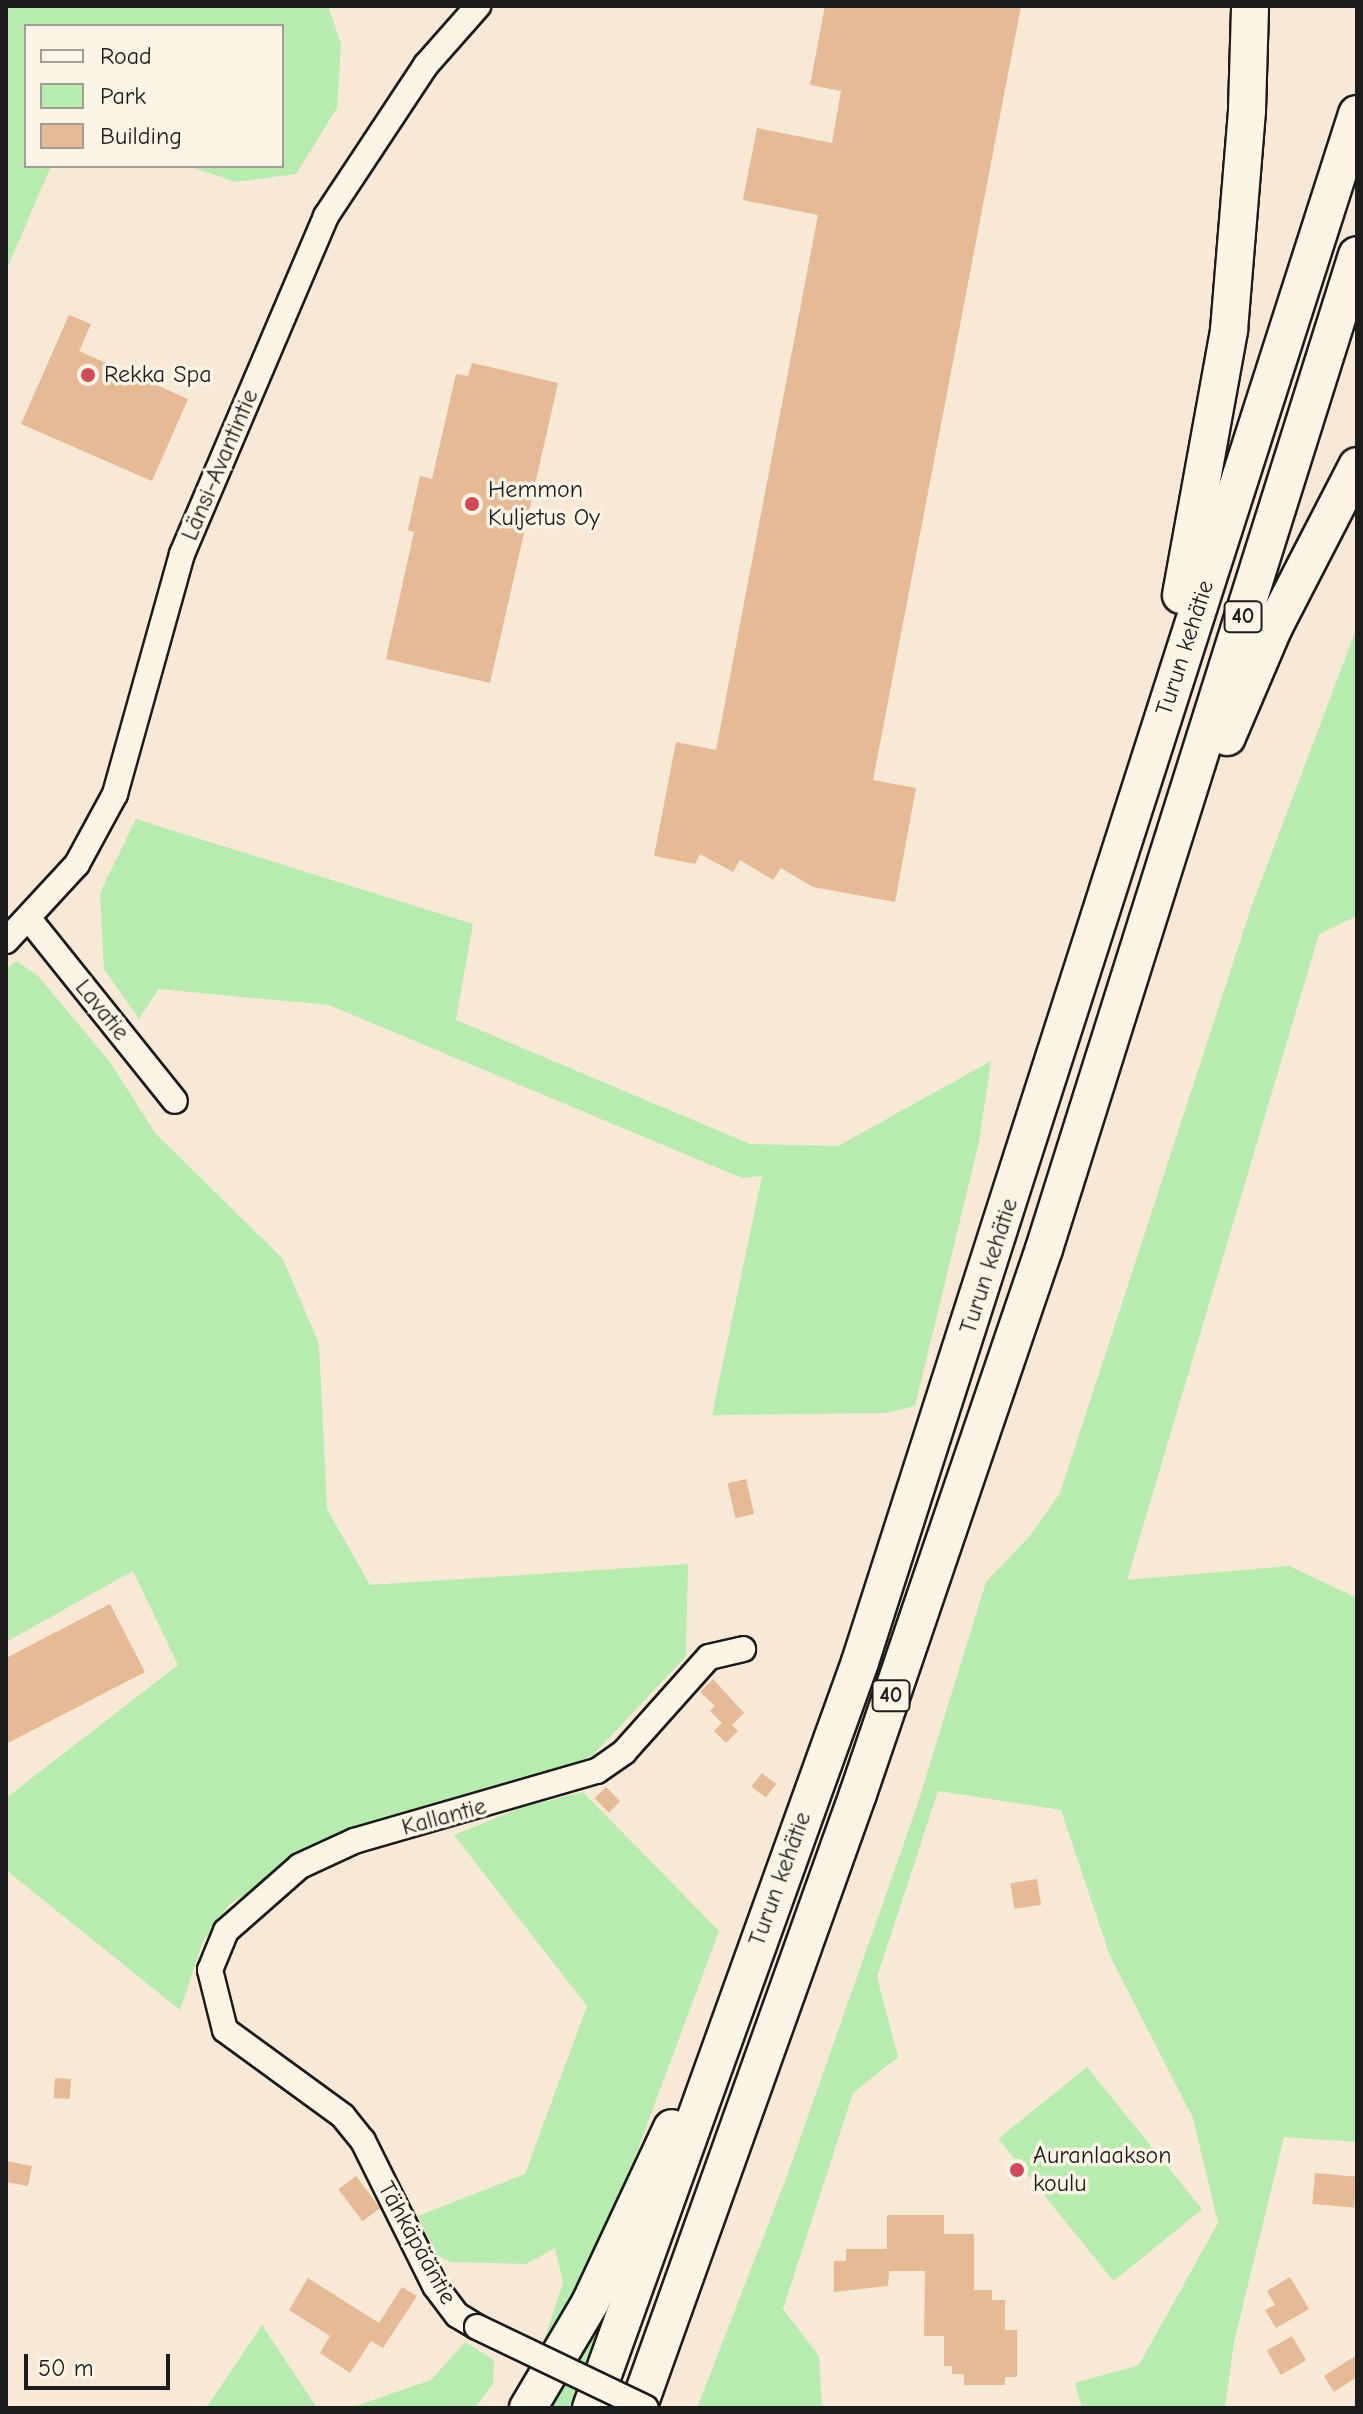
<!DOCTYPE html>
<html>
<head>
<meta charset="utf-8">
<style>
	body { margin:0 }
	#map { position:relative; width:1363px; height:2414px; overflow:hidden; background:#f7e9d5; font-family:"Comic Neue",sans-serif }
	div>[style] { position:absolute }
	.green>* { inset:0; background:#b6ecae; transform-origin:0 0 }
	.building>* { inset:0; background:#e5ba95; transform-origin:0 0 }
	.roads { filter:drop-shadow(2px 0 #1c1c1c) drop-shadow(-2px 0 #1c1c1c) drop-shadow(0 2px #1c1c1c) drop-shadow(0 -2px #1c1c1c) }
	.minor>* { height:24px; margin:-12px; padding:0 12px; transform-origin:12px; border-radius:12px; background:#fcf5e5 }
	.highway>* { height:36px; margin:-18px; padding:0 18px; transform-origin:18px; border-radius:18px; background:#fcf5e5 }
	.bridges { filter:drop-shadow(2px 0 #1c1c1c) drop-shadow(-2px 0 #1c1c1c) drop-shadow(0 2px #1c1c1c) drop-shadow(0 -2px #1c1c1c) }
	.minor-bridge>* { height:24px; margin:-12px; padding:0 12px; transform-origin:12px; border-radius:12px; background:#fcf5e5 }
	.dots>* { width:22px; height:22px; translate:-50% -50%; box-sizing:border-box; border:4px solid #fcf5e5; border-radius:50% }
	span { translate:-50% -50%; white-space:nowrap; text-align:center; line-height:1.15; -webkit-text-stroke:7px #fcf5e5; paint-order:stroke }
	.shield-label span { padding:2px 6px; background:#fcf5e5; border:2px solid; border-radius:6px; -webkit-text-stroke-width:0 }
	.shield-label { font-size:22px; color:#1c1c1c; font-weight:700 }
	.poi-label { font-size:24px; color:#1c1c1c }
	.left { translate:0 -50%; text-align:left }
	.street-label { font-size:24px; color:#1c1c1c }
	.frame { position:absolute; inset:0; border:8px solid #1c1c1c; pointer-events:none }
	.legend { position:absolute; left:24px; top:24px; width:260px; height:144px; box-sizing:border-box; background:#fcf5e5; border:2px solid #a29e95; margin:0; padding:10px 14px; list-style:none; font-size:24px; color:#1c1c1c }
	.legend li { display:flex; align-items:center; gap:16px; height:40px }
	.legend b { width:40px; border:2px solid #a29e95 }
	.scale { position:absolute; left:24px; top:2354px; width:146px; height:36px; box-sizing:border-box; border:4px solid #1c1c1c; border-top:0; padding-left:10px; font-size:24px; line-height:28px; white-space:nowrap; color:#1c1c1c; -webkit-text-stroke:6px #fcf5e5; paint-order:stroke }
</style>
</head>
<body>
<div id="map">
	<div class="green">
		<div style="clip-path:polygon(6px 6px,328px 6px,341px 44px,337px 108px,296px 174px,236px 182px,188px 166px,282px 166px,282px 26px,26px 26px,26px 166px,51px 166px,6px 271px)"></div>
		<div style="clip-path:polygon(1357px 627px,1357px 916px,1319px 934px,1127px 1580px,1289px 1566px,1357px 1598px,1357px 2142px,1284px 2137px,1234px 2342px,1225px 2408px,1082px 2408px,1075px 2383px,1139px 2365px,1218px 2223px,1193px 2118px,1110px 1956px,1061px 1810px,938px 1791px,877px 1977px,898px 2057px,853px 2093px,783px 2309px,819px 2356px,822px 2408px,697px 2408px,787px 2176px,916px 1809px,986px 1582px,1029px 1537px,1060px 1493px,1251px 908px)"></div>
		<div style="clip-path:polygon(136px 819px,473px 924px,456px 1020px,750px 1144px,838px 1146px,991px 1061px,979px 1142px,915px 1406px,886px 1413px,712px 1415px,762px 1176px,742px 1178px,329px 1005px,159px 989px,139px 1019px,104px 969px,100px 893px)"></div>
		<div style="clip-path:polygon(17px 961px,39px 977px,110px 1062px,155px 1133px,283px 1259px,319px 1344px,327px 1509px,370px 1585px,688px 1564px,686px 1656px,593px 1755px,545px 1779px,327px 1840px,229px 1905px,203px 1941px,180px 2010px,6px 1870px,6px 1798px,178px 1665px,133px 1571px,6px 1642px,6px 969px)"></div>
		<div style="clip-path:polygon(583px 1792px,719px 1931px,616px 2208px,556px 2349px,544px 2340px,563px 2283px,555px 2248px,526px 2264px,451px 2262px,438px 2256px,418px 2216px,525px 2174px,587px 2006px,454px 1835px,523px 1807px)"></div>
		<div style="left:1087px;top:2067px;width:183px;height:114px;rotate:51deg"></div>
		<div style="clip-path:polygon(644px 2212px,580px 2408px,543px 2408px)"></div>
		<div style="clip-path:polygon(262px 2325px,317px 2408px,206px 2408px)"></div>
		<div style="clip-path:polygon(465px 2342px,494px 2360px,493px 2384px,475px 2408px,350px 2408px,431px 2380px)"></div>
	</div>
	<div class="building">
		<div style="clip-path:polygon(825px 6px,1021px 6px,873px 780px,916px 788px,895px 902px,813px 887px,781px 868px,773px 880px,740px 860px,733px 872px,700px 854px,695px 864px,654px 856px,676px 742px,716px 750px,818px 215px,743px 200px,757px 128px,832px 143px,841px 91px,810px 85px)"></div>
		<div style="clip-path:polygon(69px 315px,91px 324px,79px 351px,188px 399px,152px 481px,21px 424px)"></div>
		<div style="clip-path:polygon(472px 363px,558px 383px,490px 683px,386px 659px,414px 532px,408px 530px,420px 476px,432px 479px,456px 374px,468px 376px)"></div>
		<div style="left:746px;top:1479px;width:36px;height:19px;rotate:77deg"></div>
		<div style="clip-path:polygon(110px 1604px,145px 1672px,6px 1744px,6px 1658px)"></div>
		<div style="clip-path:polygon(713px 1679px,744px 1713px,732px 1725px,738px 1731px,726px 1743px,714px 1731px,722px 1723px,710px 1711px,715px 1706px,700px 1692px)"></div>
		<div style="left:762px;top:1773px;width:18px;height:17px;rotate:38deg"></div>
		<div style="left:606px;top:1787px;width:20px;height:16px;rotate:45deg"></div>
		<div style="left:1037px;top:1879px;width:26px;height:27px;rotate:81deg"></div>
		<div style="left:55px;top:2078px;width:16px;height:20px;rotate:4deg"></div>
		<div style="clip-path:polygon(6px 2161px,32px 2166px,28px 2186px,6px 2182px)"></div>
		<div style="left:1315px;top:2173px;width:42px;height:31px;rotate:5deg"></div>
		<div style="left:356px;top:2176px;width:40px;height:22px;rotate:53deg"></div>
		<div style="clip-path:polygon(887px 2215px,944px 2215px,944px 2234px,974px 2234px,974px 2290px,992px 2290px,992px 2300px,1005px 2300px,1005px 2330px,1017px 2330px,1017px 2377px,1005px 2377px,1005px 2385px,964px 2385px,964px 2374px,952px 2374px,952px 2366px,944px 2366px,944px 2336px,924px 2336px,925px 2271px,889px 2271px,888px 2286px,834px 2292px,834px 2261px,846px 2261px,846px 2249px,887px 2249px)"></div>
		<div style="clip-path:polygon(1290px 2277px,1309px 2309px,1276px 2328px,1265px 2310px,1275px 2305px,1267px 2291px)"></div>
		<div style="clip-path:polygon(308px 2278px,379px 2323px,402px 2287px,417px 2296px,383px 2348px,371px 2341px,350px 2373px,320px 2353px,330px 2336px,289px 2310px)"></div>
		<div style="left:1292px;top:2336px;width:28px;height:29px;rotate:60deg"></div>
		<div style="clip-path:polygon(1357px 2355px,1357px 2377px,1334px 2392px,1324px 2376px)"></div>
	</div>
	<div class="roads">
		<div class="minor">
			<div style="left:29px;top:919px;width:233px;rotate:51.3deg"></div>
			<div style="left:6px;top:941px;width:105px;rotate:-47.3deg"></div>
			<div style="left:77px;top:864px;width:80px;rotate:-61.5deg"></div>
			<div style="left:115px;top:794px;width:249px;rotate:-74.4deg"></div>
			<div style="left:182px;top:554px;width:367px;rotate:-66.9deg"></div>
			<div style="left:326px;top:216px;width:181px;rotate:-56.5deg"></div>
			<div style="left:426px;top:65px;width:79px;rotate:-48.6deg"></div>
			<div style="left:477px;top:2327px;width:23px;rotate:-149deg"></div>
			<div style="left:457px;top:2315px;width:36px;rotate:-127deg"></div>
			<div style="left:435px;top:2286px;width:162px;rotate:-116.4deg"></div>
			<div style="left:363px;top:2141px;width:32px;rotate:-129deg"></div>
			<div style="left:343px;top:2116px;width:146px;rotate:-143.9deg"></div>
			<div style="left:225px;top:2030px;width:62px;rotate:-104deg"></div>
			<div style="left:210px;top:1970px;width:42px;rotate:-67.7deg"></div>
			<div style="left:226px;top:1931px;width:98px;rotate:-41.3deg"></div>
			<div style="left:300px;top:1866px;width:60px;rotate:-24.8deg"></div>
			<div style="left:354px;top:1841px;width:253px;rotate:-16.1deg"></div>
			<div style="left:597px;top:1771px;width:33px;rotate:-35deg"></div>
			<div style="left:624px;top:1752px;width:127px;rotate:-48.2deg"></div>
			<div style="left:709px;top:1657px;width:35px;rotate:-13deg"></div>
		</div>
		<div class="highway">
			<div style="left:1181px;top:595px;width:269px;rotate:-79.7deg"></div>
			<div style="left:1229px;top:330px;width:221px;rotate:-85.3deg"></div>
			<div style="left:1247px;top:110px;width:104px;rotate:-88.3deg"></div>
			<div style="left:1227px;top:737px;width:120px;rotate:-66.9deg"></div>
			<div style="left:1274px;top:627px;width:181px;rotate:-62.7deg"></div>
			<div style="left:528px;top:2408px;width:122px;rotate:-59.4deg"></div>
			<div style="left:590px;top:2303px;width:193px;rotate:-64.9deg"></div>
			<div style="left:591px;top:2408px;width:793px;rotate:-70.17deg"></div>
			<div style="left:860px;top:1662px;width:1626px;rotate:-72.2deg"></div>
			<div style="left:638px;top:2408px;width:652px;rotate:-70.29deg"></div>
			<div style="left:858px;top:1794px;width:576px;rotate:-71.16deg"></div>
			<div style="left:1044px;top:1249px;width:1042px;rotate:-72.52deg"></div>
		</div>
	</div>
	<div class="bridges">
		<div class="minor-bridge">
			<div style="left:477px;top:2327px;width:187px;rotate:25.6deg"></div>
		</div>
	</div>
	<div class="dots">
		<div style="left:88px;top:375px;background:#d1495b"></div>
		<div style="left:472px;top:504px;background:#d1495b"></div>
		<div style="left:1017px;top:2170px;background:#d1495b"></div>
	</div>
	<div class="shield-label">
		<span style="left:1243px;top:617px">40</span>
		<span style="left:891px;top:1696px">40</span>
	</div>
	<div class="poi-label">
		<span class="left" style="left:104px;top:375px">Rekka Spa</span>
		<span class="left" style="left:488px;top:504px">Hemmon<br>Kuljetus Oy</span>
		<span class="left" style="left:1033px;top:2170px">Auranlaakson<br>koulu</span>
	</div>
	<div class="street-label">
		<span style="left:220px;top:465px;rotate:-67deg">Länsi-Avantintie</span>
		<span style="left:1185px;top:648px;rotate:-72deg">Turun kehätie</span>
		<span style="left:102px;top:1010px;rotate:51deg">Lavatie</span>
		<span style="left:989px;top:1266px;rotate:-72deg">Turun kehätie</span>
		<span style="left:444px;top:1817px;rotate:-15deg">Kallantie</span>
		<span style="left:780px;top:1879px;rotate:-70deg">Turun kehätie</span>
		<span style="left:417px;top:2243px;rotate:61deg">Tähkäpääntie</span>
	</div>
	<div class="frame"></div>
	<ul class="legend">
	<li><b style="height:10px;background:#fcf5e5"></b>Road</li>
	<li><b style="height:22px;background:#b6ecae"></b>Park</li>
	<li><b style="height:22px;background:#e5ba95"></b>Building</li>
	</ul>
	<div class="scale">50 m</div>
</div>
</body>
</html>
